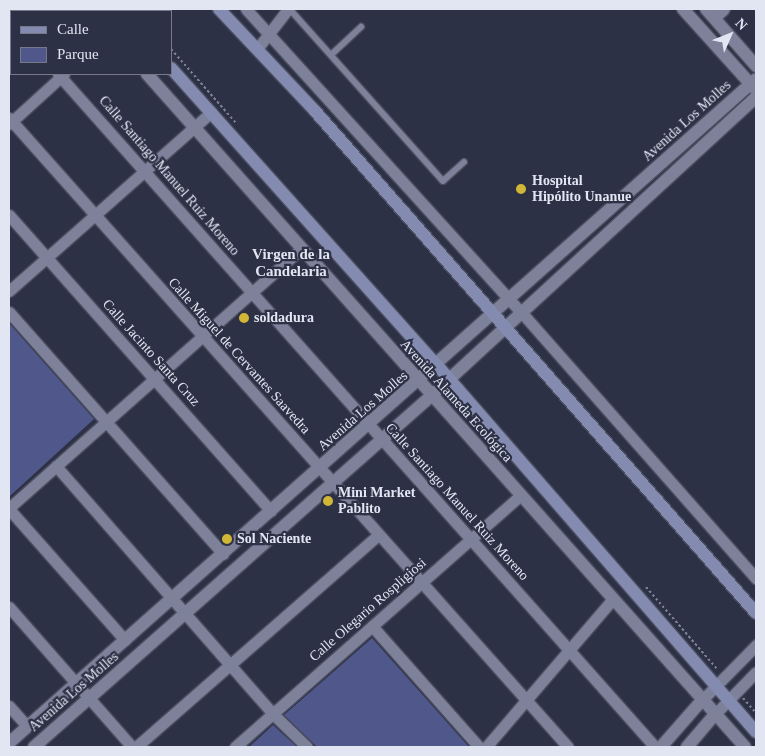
<!DOCTYPE html>
<html>
<head>
<meta charset="utf-8">
<style>
	body { margin:0 }
	#map { position:relative; width:765px; height:756px; overflow:hidden; background:#2d3145; font-family:"Times New Roman",serif }
	div>[style] { position:absolute }
	.green>* { inset:0; background:#50578a }
	.path>* { height:2px; margin-top:-1px; transform-origin:0; background:repeating-linear-gradient(90deg,#7e8293 0 2.5px,transparent 0 5px) }
	.roads { filter:drop-shadow(1px 0 #4b4d5f) drop-shadow(-1px 0 #4b4d5f) drop-shadow(0 1px #4b4d5f) drop-shadow(0 -1px #4b4d5f) }
	.service>* { height:5.5px; margin:-2.75px; padding:0 2.75px; transform-origin:2.75px; border-radius:2.75px; background:#7d8199 }
	.minor>* { height:11px; margin:-5.5px; padding:0 5.5px; transform-origin:5.5px; border-radius:5.5px; background:#7d8199 }
	.tertiary>* { height:12px; margin:-6px; padding:0 6px; transform-origin:6px; border-radius:6px; background:#7d8199 }
	.secondary>* { height:12px; margin:-6px; padding:0 6px; transform-origin:6px; border-radius:6px; background:#848bb1 }
	.dots>* { width:14px; height:14px; translate:-50% -50%; box-sizing:border-box; border:2px solid #2d3145; border-radius:50% }
	span { translate:-50% -50%; white-space:nowrap; text-align:center; line-height:1.15; -webkit-text-stroke:4.5px #2d3145; paint-order:stroke }
	.street-label { font-size:14px; color:#e2e5f2 }
	.poi-label { font-size:14px; color:#e2e5f2; font-weight:700 }
	.left { translate:0 -50%; text-align:left }
	.neighbourhood-label { font-size:15px; color:#e2e5f2; font-weight:700 }
	.frame { position:absolute; inset:0; border:10px solid #e2e5f2; pointer-events:none }
	.legend { position:absolute; left:10px; top:10px; width:162px; height:65px; box-sizing:border-box; background:#2d3145; border:1px solid #75798a; margin:0; padding:6px 9px; list-style:none; font-size:15px; color:#e2e5f2 }
	.legend li { display:flex; align-items:center; gap:10px; height:25px }
	.legend b { width:25px; border:1px solid #75798a }
	.north { position:absolute; left:705px; top:10px; width:50px; height:50px; -webkit-text-stroke:4px #2d3145; paint-order:stroke; rotate:46deg; font-size:14px; font-weight:700; line-height:20px; text-align:center; color:#e2e5f2 }
	.north::after { content:''; display:block; margin:auto; width:18px; height:22px; background:#e2e5f2; clip-path:polygon(50% 0,100% 100%,50% 72%,0 100%) }
</style>
</head>
<body>
<div id="map">
	<div class="green">
		<div style="clip-path:polygon(9px 323px,94px 419px,10px 496px,9px 494px)"></div>
		<div style="clip-path:polygon(372px 638px,469px 747px,317px 747px,284px 715px)"></div>
		<div style="clip-path:polygon(273px 725px,297px 747px,249px 747px)"></div>
	</div>
	<div class="path">
		<div style="left:136px;top:9px;width:3px;rotate:45deg"></div>
		<div style="left:171px;top:49px;width:98px;rotate:48.7deg"></div>
		<div style="left:646px;top:587px;width:110px;rotate:49.1deg"></div>
		<div style="left:743px;top:698px;width:20px;rotate:49deg"></div>
	</div>
	<div class="roads">
		<div class="service">
			<div style="left:290px;top:9px;width:230px;rotate:48.3deg"></div>
			<div style="left:443px;top:181px;width:28px;rotate:-42deg"></div>
			<div style="left:331px;top:55px;width:41px;rotate:-43deg"></div>
		</div>
		<div class="minor">
			<div style="left:246px;top:9px;width:411px;rotate:47.8deg"></div>
			<div style="left:522px;top:313px;width:354px;rotate:48.6deg"></div>
			<div style="left:9px;top:18px;width:4px;rotate:56deg"></div>
			<div style="left:714px;top:18px;width:13px;rotate:-42deg"></div>
			<div style="left:257px;top:49px;width:51px;rotate:-52.2deg"></div>
			<div style="left:58px;top:74px;width:900px;rotate:48.42deg"></div>
			<div style="left:9px;top:118px;width:841px;rotate:48.37deg"></div>
			<div style="left:9px;top:124px;width:74px;rotate:-42.3deg"></div>
			<div style="left:9px;top:215px;width:395px;rotate:48.5deg"></div>
			<div style="left:9px;top:291px;width:270px;rotate:-41.5deg"></div>
			<div style="left:9px;top:312px;width:323px;rotate:48.5deg"></div>
			<div style="left:56px;top:466px;width:330px;rotate:48.8deg"></div>
			<div style="left:273px;top:714px;width:47px;rotate:44.1deg"></div>
			<div style="left:9px;top:508px;width:390px;rotate:-41.6deg"></div>
			<div style="left:9px;top:509px;width:175px;rotate:48.5deg"></div>
			<div style="left:9px;top:607px;width:186px;rotate:48.7deg"></div>
			<div style="left:372px;top:626px;width:162px;rotate:48.5deg"></div>
			<div style="left:703px;top:699px;width:76px;rotate:-45.5deg"></div>
			<div style="left:9px;top:706px;width:27px;rotate:48deg"></div>
			<div style="left:716px;top:713px;width:57px;rotate:-45.7deg"></div>
			<div style="left:136px;top:747px;width:322px;rotate:-41.2deg"></div>
			<div style="left:235px;top:747px;width:380px;rotate:-41.4deg"></div>
			<div style="left:486px;top:747px;width:195px;rotate:-49.4deg"></div>
		</div>
		<div class="tertiary">
			<div style="left:89px;top:9px;width:3px;rotate:45deg"></div>
			<div style="left:683px;top:9px;width:108px;rotate:48deg"></div>
			<div style="left:706px;top:9px;width:76px;rotate:48.7deg"></div>
			<div style="left:147px;top:74px;width:900px;rotate:48.38deg"></div>
			<div style="left:9px;top:743px;width:999px;rotate:-41.63deg"></div>
			<div style="left:34px;top:747px;width:530px;rotate:-41.48deg"></div>
			<div style="left:431px;top:396px;width:442px;rotate:-42.6deg"></div>
			<div style="left:661px;top:747px;width:64px;rotate:-48.8deg"></div>
			<div style="left:687px;top:747px;width:45px;rotate:-49.5deg"></div>
		</div>
		<div class="secondary">
			<div style="left:118px;top:9px;width:4px;rotate:34deg"></div>
			<div style="left:219px;top:9px;width:140px;rotate:46.7deg"></div>
			<div style="left:315px;top:111px;width:668px;rotate:48.7deg"></div>
			<div style="left:171px;top:68px;width:399px;rotate:48.2deg"></div>
			<div style="left:437px;top:365px;width:486px;rotate:49deg"></div>
		</div>
	</div>
	<div class="dots">
		<div style="left:521px;top:189px;background:#d2b736"></div>
		<div style="left:244px;top:318px;background:#d2b736"></div>
		<div style="left:328px;top:501px;background:#d2b736"></div>
		<div style="left:227px;top:539px;background:#d2b736"></div>
	</div>
	<div class="street-label">
		<span style="left:687px;top:121px;rotate:-42deg">Avenida Los Molles</span>
		<span style="left:169px;top:176px;rotate:49deg">Calle Santiago Manuel Ruiz Moreno</span>
		<span style="left:151px;top:353px;rotate:48deg">Calle Jacinto Santa Cruz</span>
		<span style="left:239px;top:356px;rotate:48deg">Calle Miguel de Cervantes Saavedra</span>
		<span style="left:456px;top:401px;rotate:48deg">Avenida Alameda Ecológica</span>
		<span style="left:363px;top:411px;rotate:-41deg">Avenida Los Molles</span>
		<span style="left:457px;top:502px;rotate:48deg">Calle Santiago Manuel Ruiz Moreno</span>
		<span style="left:368px;top:610px;rotate:-41deg">Calle Olegario Rospligiosi</span>
		<span style="left:74px;top:692px;rotate:-41deg">Avenida Los Molles</span>
	</div>
	<div class="poi-label">
		<span class="left" style="left:532px;top:189px">Hospital<br>Hipólito Unanue</span>
		<span class="left" style="left:254px;top:318px">soldadura</span>
		<span class="left" style="left:338px;top:501px">Mini Market<br>Pablito</span>
		<span class="left" style="left:237px;top:539px">Sol Naciente</span>
	</div>
	<div class="neighbourhood-label">
		<span style="left:291px;top:263px">Virgen de la<br>Candelaria</span>
	</div>
	<div class="frame"></div>
	<ul class="legend">
	<li><b style="height:6px;background:#848bb1"></b>Calle</li>
	<li><b style="height:14px;background:#50578a"></b>Parque</li>
	</ul>
	<div class="north">N</div>
</div>
</body>
</html>
